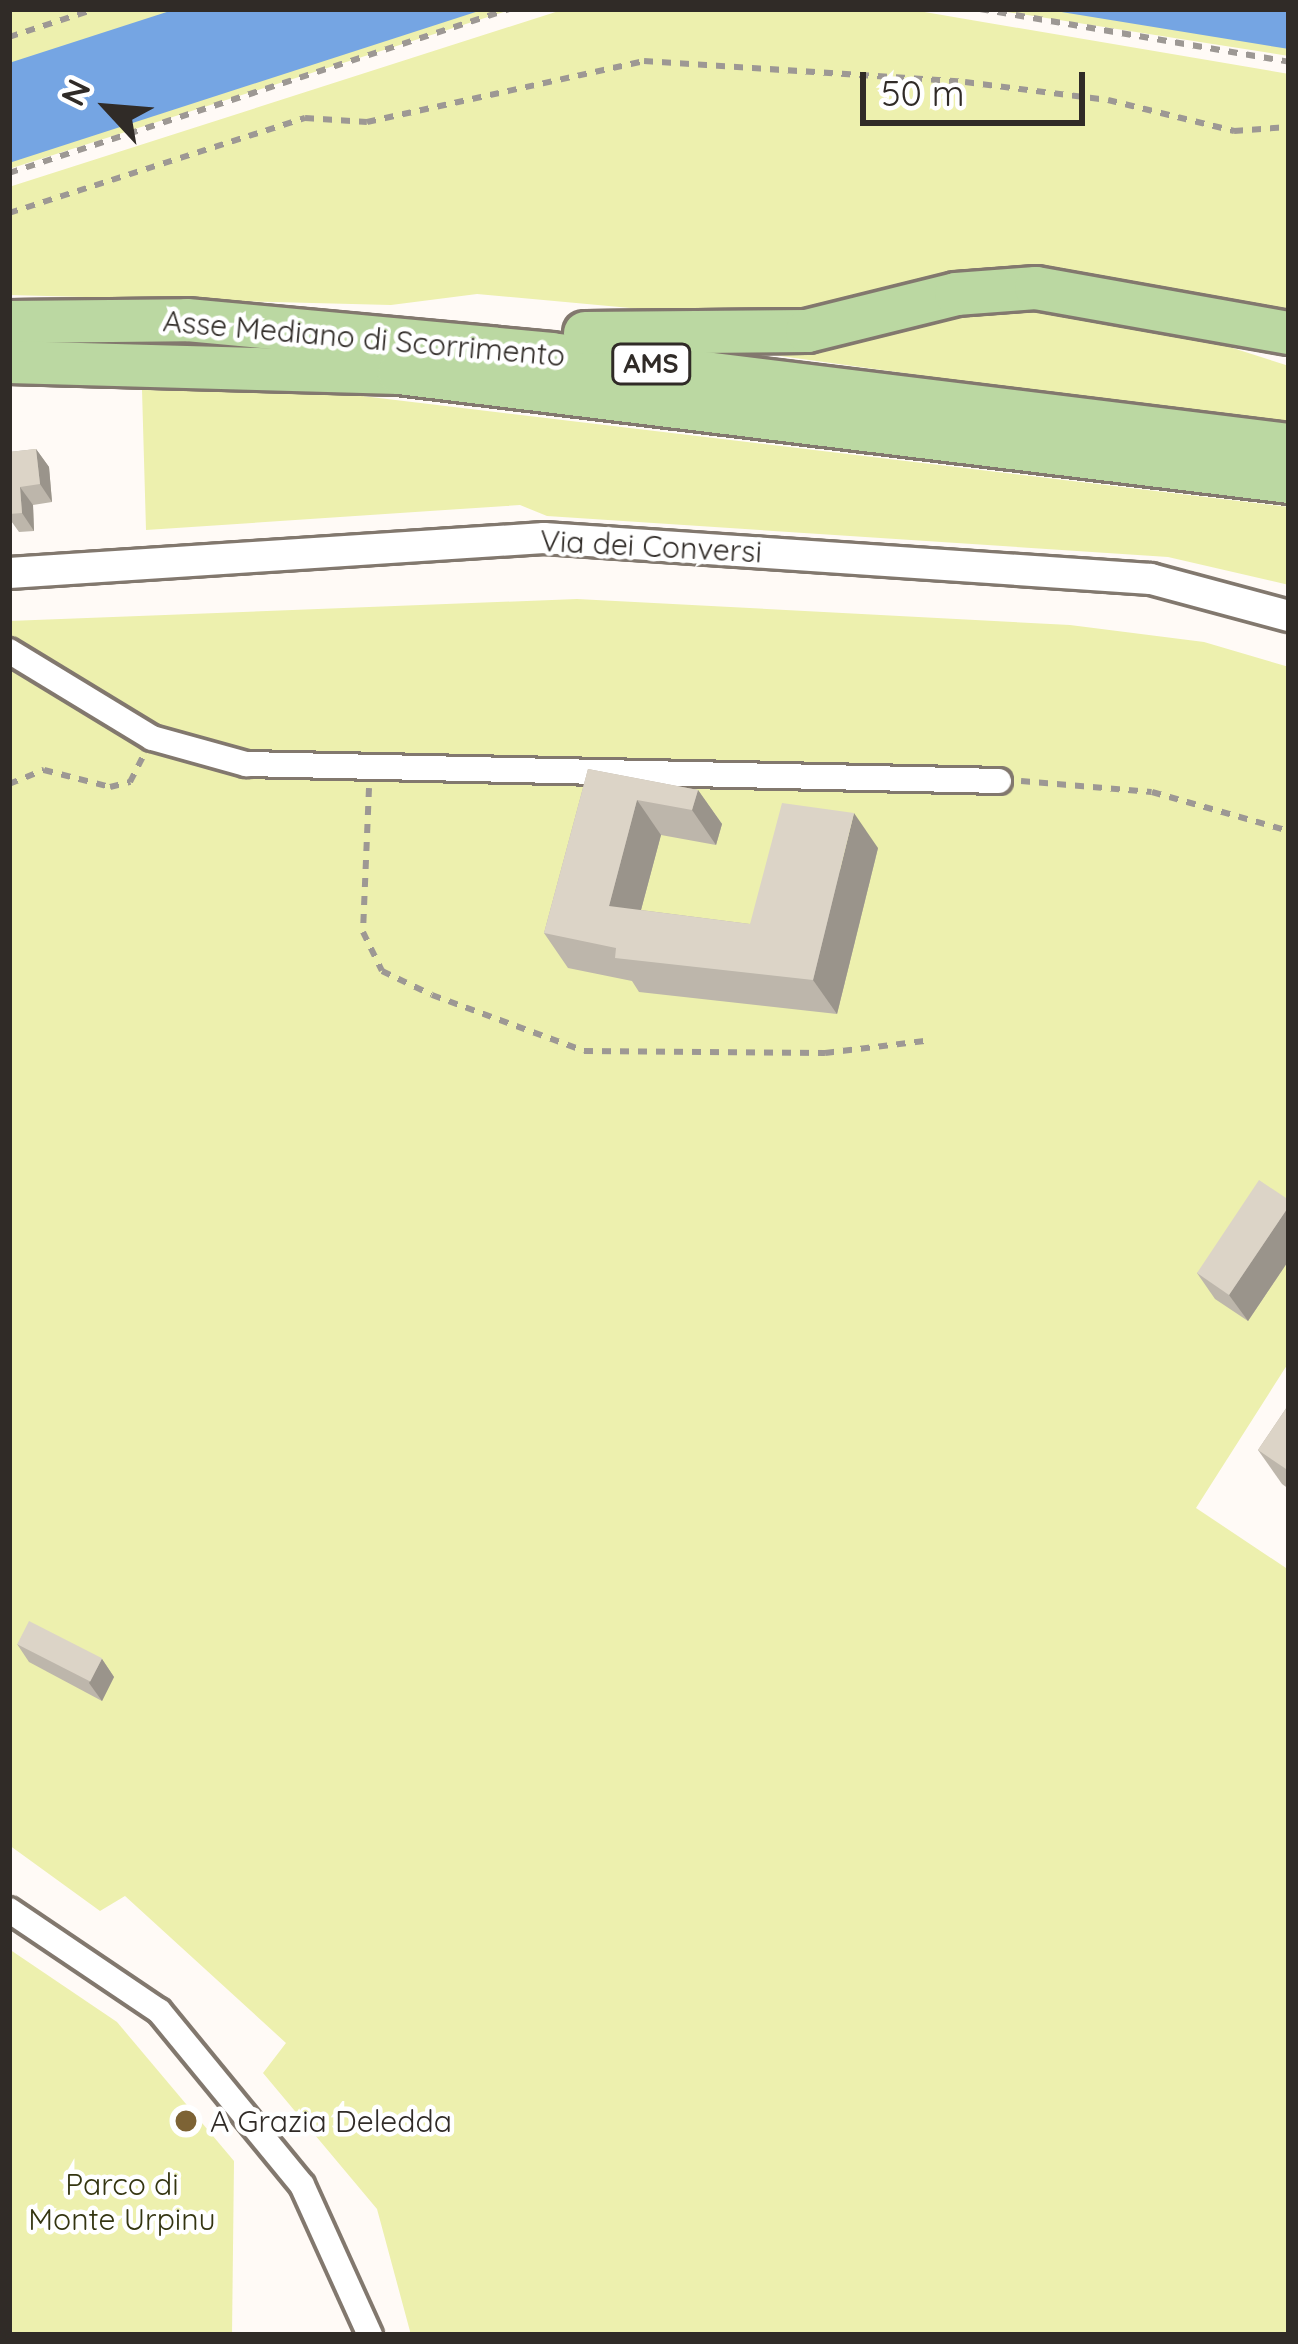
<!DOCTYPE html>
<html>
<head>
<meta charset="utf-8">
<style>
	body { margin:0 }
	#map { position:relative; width:1298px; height:2344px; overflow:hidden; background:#fffaf6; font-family:Quicksand,sans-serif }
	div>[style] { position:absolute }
	.green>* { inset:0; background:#edf0ae }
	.water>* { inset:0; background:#75a5e3 }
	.path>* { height:6px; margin-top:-3px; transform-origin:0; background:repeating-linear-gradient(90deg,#9d9894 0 9px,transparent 0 18px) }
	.roads { filter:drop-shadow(3px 0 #82786e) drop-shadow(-3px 0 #82786e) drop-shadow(0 3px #82786e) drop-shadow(0 -3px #82786e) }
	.minor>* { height:24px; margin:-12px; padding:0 12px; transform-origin:12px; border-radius:12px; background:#fff }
	.tertiary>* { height:30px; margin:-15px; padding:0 15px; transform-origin:15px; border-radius:15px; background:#fff }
	.trunk>* { height:42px; margin:-21px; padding:0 21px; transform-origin:21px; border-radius:21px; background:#bbd8a2 }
	.wall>* { inset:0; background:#bdb6ab }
	.shaded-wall>* { inset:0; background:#9a948b }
	.building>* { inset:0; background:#dcd4c7; transform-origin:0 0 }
	.dots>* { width:33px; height:33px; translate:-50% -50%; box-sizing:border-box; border:6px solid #fff; border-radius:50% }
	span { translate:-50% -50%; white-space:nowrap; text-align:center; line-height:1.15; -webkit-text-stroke:9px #fff; paint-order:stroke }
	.shield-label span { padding:3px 9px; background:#fff; border:3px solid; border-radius:9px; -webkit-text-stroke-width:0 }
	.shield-label { font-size:27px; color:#302b27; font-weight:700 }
	.street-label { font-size:30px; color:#302b27 }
	.poi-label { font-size:30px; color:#302b27 }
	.left { translate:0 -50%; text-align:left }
	.park-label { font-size:30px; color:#343511 }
	.frame { position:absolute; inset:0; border:12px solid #302b27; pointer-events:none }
	.north { position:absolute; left:48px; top:48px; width:120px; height:120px; -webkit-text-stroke:9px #fff; paint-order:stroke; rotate:296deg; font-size:33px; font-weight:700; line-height:48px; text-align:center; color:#302b27 }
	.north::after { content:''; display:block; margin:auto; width:42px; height:54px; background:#302b27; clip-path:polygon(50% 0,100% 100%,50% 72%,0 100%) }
	.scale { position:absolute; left:860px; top:72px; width:225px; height:54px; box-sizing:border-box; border:6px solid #302b27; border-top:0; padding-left:15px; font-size:36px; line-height:42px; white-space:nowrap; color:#302b27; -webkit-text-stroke:9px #fff; paint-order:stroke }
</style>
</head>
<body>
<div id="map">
	<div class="green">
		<div style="clip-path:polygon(9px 9px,513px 9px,9px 169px)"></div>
		<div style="clip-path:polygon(565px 9px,907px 9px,1289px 74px,1289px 313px,1110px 281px,837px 312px,685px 313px,477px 294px,391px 305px,9px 295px,9px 187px)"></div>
		<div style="clip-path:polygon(988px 9px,1289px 9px,1289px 56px)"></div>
		<div style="clip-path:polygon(1005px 304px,1154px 323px,1289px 366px,1289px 426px,773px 355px)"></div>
		<div style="clip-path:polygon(142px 390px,329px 392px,1289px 507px,1289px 585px,1168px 557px,547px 516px,520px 505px,146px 530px)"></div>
		<div style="clip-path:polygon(577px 599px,1070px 625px,1204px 642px,1289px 667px,1289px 1362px,1196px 1508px,1289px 1570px,1289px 2335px,411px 2335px,377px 2209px,263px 2073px,286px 2043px,125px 1896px,100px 1911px,9px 1845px,9px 621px)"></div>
		<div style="clip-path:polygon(9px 1949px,117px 2022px,234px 2161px,232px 2335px,9px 2335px)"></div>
	</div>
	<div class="water">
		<div style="clip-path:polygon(176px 9px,485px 9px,9px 163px,9px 63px)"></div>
		<div style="clip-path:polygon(1043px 9px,1289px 9px,1289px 49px)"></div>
	</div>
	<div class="path">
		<div style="left:980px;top:9px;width:314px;rotate:9.7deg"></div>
		<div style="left:9px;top:37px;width:90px;rotate:-18deg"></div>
		<div style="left:9px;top:173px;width:526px;rotate:-18.16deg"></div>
		<div style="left:9px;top:213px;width:311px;rotate:-17.8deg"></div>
		<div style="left:305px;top:118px;width:62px;rotate:3.7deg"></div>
		<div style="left:367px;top:122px;width:284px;rotate:-12.4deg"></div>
		<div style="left:644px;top:61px;width:322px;rotate:3.7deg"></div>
		<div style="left:965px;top:82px;width:144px;rotate:7.2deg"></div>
		<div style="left:1108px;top:100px;width:130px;rotate:13.8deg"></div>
		<div style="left:1234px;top:131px;width:55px;rotate:-4.2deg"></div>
		<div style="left:1021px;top:781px;width:131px;rotate:4.8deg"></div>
		<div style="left:1152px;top:792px;width:142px;rotate:15.9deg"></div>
		<div style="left:9px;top:784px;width:38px;rotate:-22deg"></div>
		<div style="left:44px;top:770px;width:68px;rotate:14.4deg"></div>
		<div style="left:110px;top:787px;width:21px;rotate:-14deg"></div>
		<div style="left:130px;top:782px;width:27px;rotate:-63deg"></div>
		<div style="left:369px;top:788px;width:144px;rotate:92.4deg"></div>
		<div style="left:363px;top:932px;width:43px;rotate:64deg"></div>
		<div style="left:382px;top:971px;width:55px;rotate:25.6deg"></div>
		<div style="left:432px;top:995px;width:162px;rotate:20.2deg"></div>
		<div style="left:584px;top:1051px;width:241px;rotate:0.5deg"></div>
		<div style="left:825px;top:1053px;width:100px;rotate:-6.9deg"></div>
	</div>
	<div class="roads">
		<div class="minor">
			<div style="left:9px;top:651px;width:167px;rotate:31.3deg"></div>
			<div style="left:152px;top:738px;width:98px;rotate:15.5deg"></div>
			<div style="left:246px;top:764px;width:753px;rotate:1.29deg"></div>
			<div style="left:9px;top:1910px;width:181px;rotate:34deg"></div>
			<div style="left:159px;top:2011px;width:225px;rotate:50.6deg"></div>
			<div style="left:302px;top:2185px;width:165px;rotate:65.6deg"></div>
		</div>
		<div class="tertiary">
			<div style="left:9px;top:573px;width:536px;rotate:-3.74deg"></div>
			<div style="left:544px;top:538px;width:608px;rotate:3.86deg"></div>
			<div style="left:1151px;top:579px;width:143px;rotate:15deg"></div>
		</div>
		<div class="trunk">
			<div style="left:9px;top:322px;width:178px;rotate:-0.6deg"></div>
			<div style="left:187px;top:320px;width:366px;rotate:5.3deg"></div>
			<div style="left:551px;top:354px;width:744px;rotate:7.03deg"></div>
			<div style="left:585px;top:333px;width:222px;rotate:-0.5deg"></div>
			<div style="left:807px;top:331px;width:154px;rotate:-13.9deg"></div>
			<div style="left:956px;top:294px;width:80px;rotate:-4.3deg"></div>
			<div style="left:1036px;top:288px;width:257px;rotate:10.1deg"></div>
			<div style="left:9px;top:362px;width:390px;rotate:1.6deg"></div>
			<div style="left:399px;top:373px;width:897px;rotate:6.98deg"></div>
		</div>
	</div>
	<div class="wall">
		<div style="clip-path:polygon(36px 449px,49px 467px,52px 502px,33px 505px,34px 531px,19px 532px,9px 518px,9px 452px)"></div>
		<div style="clip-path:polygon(588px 769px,698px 790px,722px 824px,716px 845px,661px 835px,641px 910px,750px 924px,878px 848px,837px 1014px,639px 992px,632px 981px,568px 968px,544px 933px)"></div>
		<div style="clip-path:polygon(1289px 1200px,1289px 1260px,1248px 1321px,1215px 1299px,1197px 1273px)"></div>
		<div style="clip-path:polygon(1289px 1404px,1289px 1489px,1282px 1484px,1258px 1450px)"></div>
		<div style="clip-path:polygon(17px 1644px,102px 1659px,114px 1677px,102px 1701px,29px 1662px)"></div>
	</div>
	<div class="shaded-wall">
		<div style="clip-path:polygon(36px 449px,49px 467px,52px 502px,40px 484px)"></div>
		<div style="clip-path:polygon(20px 487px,33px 505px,34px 531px,22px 513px)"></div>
		<div style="clip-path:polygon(698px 790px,722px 824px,716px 845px,692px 810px)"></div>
		<div style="clip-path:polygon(637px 800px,661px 835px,633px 940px,609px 906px)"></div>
		<div style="clip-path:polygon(854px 813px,878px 848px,837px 1014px,813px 980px)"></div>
		<div style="clip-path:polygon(1289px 1206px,1289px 1260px,1248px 1321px,1229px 1295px)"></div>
		<div style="clip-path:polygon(102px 1659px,114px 1677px,102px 1701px,89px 1683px)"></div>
	</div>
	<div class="building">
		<div style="clip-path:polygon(36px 449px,40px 484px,20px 487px,22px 513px,9px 514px,9px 452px)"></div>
		<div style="clip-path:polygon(588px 769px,698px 790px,692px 810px,637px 800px,609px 906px,750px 924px,782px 803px,854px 813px,813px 980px,615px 958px,616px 948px,544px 933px)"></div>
		<div style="clip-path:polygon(1259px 1180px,1289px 1200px,1289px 1206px,1229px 1295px,1197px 1273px)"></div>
		<div style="clip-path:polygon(1289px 1404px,1289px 1471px,1258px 1450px)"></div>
		<div style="left:29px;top:1621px;width:82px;height:26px;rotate:27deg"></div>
	</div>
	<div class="dots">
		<div style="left:186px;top:2121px;background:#7d6335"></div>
	</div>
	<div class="shield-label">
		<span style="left:651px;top:364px">AMS</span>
	</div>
	<div class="street-label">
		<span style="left:364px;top:338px;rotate:5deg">Asse Mediano di Scorrimento</span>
		<span style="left:651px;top:546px;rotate:3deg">Via dei Conversi</span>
	</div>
	<div class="poi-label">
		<span class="left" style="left:210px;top:2121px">A Grazia Deledda</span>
	</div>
	<div class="park-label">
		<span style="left:122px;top:2201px">Parco di<br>Monte Urpinu</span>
	</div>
	<div class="frame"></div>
	<div class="north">N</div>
	<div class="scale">50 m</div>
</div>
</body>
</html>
